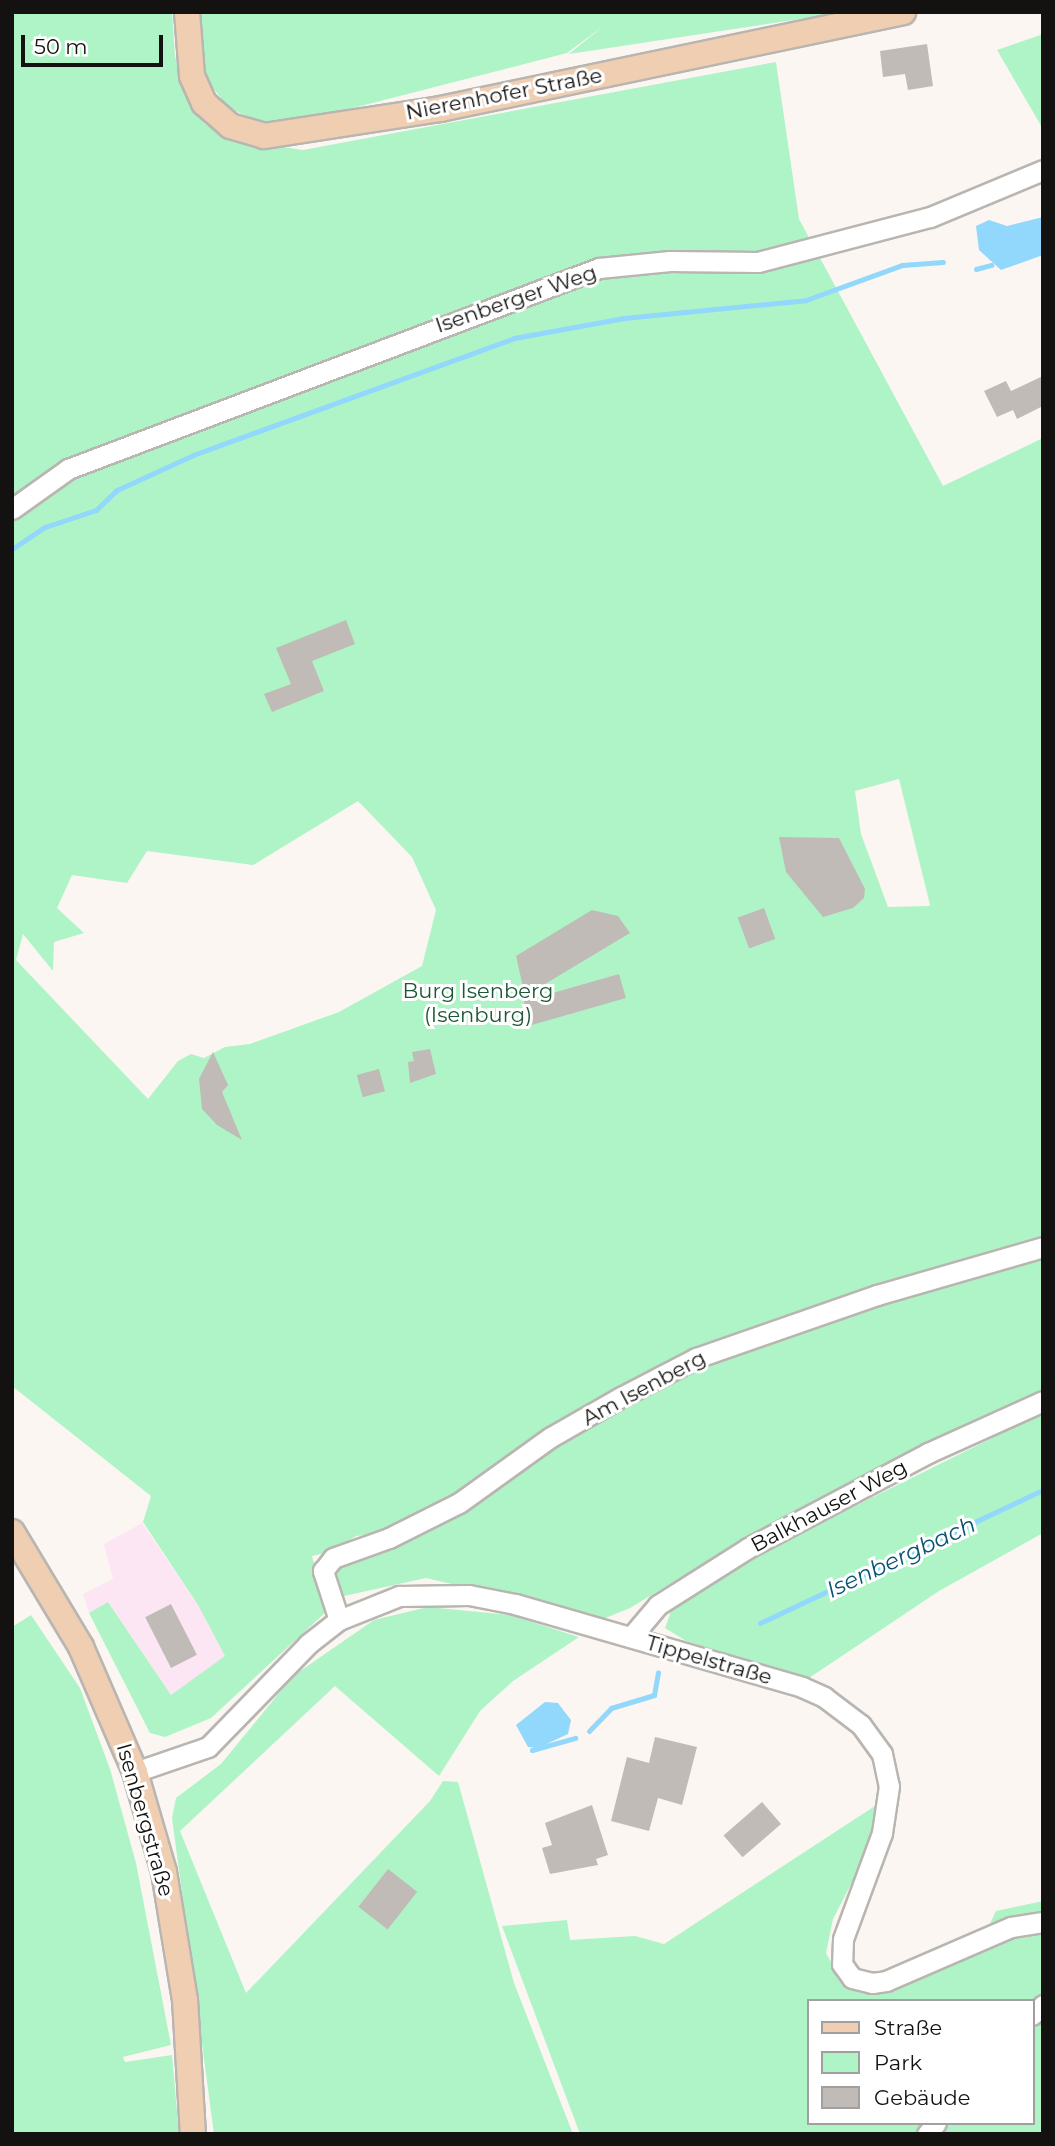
<!DOCTYPE html>
<html>
<head>
<meta charset="utf-8">
<style>
	body { margin:0 }
	#map { position:relative; width:1055px; height:2146px; overflow:hidden; background:#fbf6f2; font-family:Montserrat,sans-serif }
	div>[style] { position:absolute }
	.commercial>* { inset:0; background:#fce6f4 }
	.green>* { inset:0; background:#aff4c6 }
	.water>* { inset:0; background:#92d7fc }
	.stream>* { height:5px; margin:-2.5px; padding:0 2.5px; transform-origin:2.5px; border-radius:2.5px; background:#92d7fc }
	.building>* { inset:0; background:#c0bbb7; transform-origin:0 0 }
	.roads { filter:drop-shadow(2px 0 #b9b5b1) drop-shadow(-2px 0 #b9b5b1) drop-shadow(0 2px #b9b5b1) drop-shadow(0 -2px #b9b5b1) }
	.minor>* { height:19px; margin:-9.5px; padding:0 9.5px; transform-origin:9.5px; border-radius:9.5px; background:#fff }
	.major>* { height:24px; margin:-12px; padding:0 12px; transform-origin:12px; border-radius:12px; background:#f0ceb2 }
	span { translate:-50% -50%; white-space:nowrap; text-align:center; line-height:1.15; -webkit-text-stroke:6px #fff; paint-order:stroke }
	.street-label { font-size:21px; color:#131210 }
	.park-label { font-size:21px; color:#1d5736 }
	.water-label { font-size:23px; color:#095573; font-style:italic }
	.frame { position:absolute; inset:0; border:14px solid #131210; pointer-events:none }
	.legend { position:absolute; left:807px; top:1999px; width:228px; height:126px; box-sizing:border-box; background:#fff; border:2px solid #a1a09f; margin:0; padding:9px 12px; list-style:none; font-size:21px; color:#131210 }
	.legend li { display:flex; align-items:center; gap:14px; height:35px }
	.legend b { width:35px; border:2px solid #a1a09f }
	.scale { position:absolute; left:21px; top:35px; width:142px; height:32px; box-sizing:border-box; border:4px solid #131210; border-top:0; padding-left:9px; font-size:21px; line-height:24px; white-space:nowrap; color:#131210; -webkit-text-stroke:5px #fff; paint-order:stroke }
</style>
</head>
<body>
<div id="map">
	<div class="commercial">
		<div style="clip-path:polygon(142px 1523px,198px 1605px,226px 1657px,171px 1695px,109px 1603px,89px 1613px,83px 1594px,113px 1579px,104px 1544px)"></div>
	</div>
	<div class="green">
		<div style="clip-path:polygon(evenodd,12px 12px,172px 12px,175px 56px,185px 93px,205px 124px,235px 140px,303px 150px,776px 62px,799px 219px,943px 486px,1043px 438px,1043px 1243px,692px 1354px,454px 1500px,386px 1533px,356px 1536px,333px 1551px,312px 1556px,327px 1611px,211px 1718px,165px 1737px,150px 1733px,89px 1613px,108px 1602px,171px 1695px,225px 1656px,198px 1605px,143px 1522px,151px 1496px,12px 1386px,12px 12px,899px 779px,930px 905px,929px 906px,888px 907px,861px 834px,855px 791px,899px 779px,12px 12px,358px 801px,412px 857px,436px 910px,422px 966px,339px 1012px,250px 1044px,225px 1047px,204px 1058px,191px 1054px,178px 1061px,148px 1099px,16px 960px,23px 934px,53px 971px,54px 942px,84px 933px,57px 908px,72px 875px,127px 883px,147px 851px,253px 865px,358px 801px)"></div>
		<div style="clip-path:polygon(197px 12px,622px 13px,847px 12px,569px 54px,602px 27px,567px 53px,306px 120px,258px 122px,228px 107px,205px 78px)"></div>
		<div style="clip-path:polygon(1043px 34px,1043px 129px,997px 50px)"></div>
		<div style="clip-path:polygon(1043px 1254px,1043px 1393px,746px 1538px,630px 1608px,603px 1619px,426px 1578px,344px 1596px,335px 1582px,340px 1566px,356px 1556px,554px 1440px,694px 1367px,878px 1301px)"></div>
		<div style="clip-path:polygon(1043px 1413px,1043px 1533px,939px 1591px,809px 1678px,686px 1641px,665px 1628px,673px 1606px,756px 1555px)"></div>
		<div style="clip-path:polygon(428px 1607px,510px 1615px,579px 1637px,513px 1681px,480px 1711px,439px 1776px,335px 1686px,180px 1831px,246px 1993px,430px 1801px,443px 1781px,458px 1782px,514px 1983px,573px 2134px,214px 2134px,172px 1818px,176px 1798px,221px 1764px,293px 1676px,374px 1620px)"></div>
		<div style="clip-path:polygon(31px 1615px,80px 1688px,110px 1769px,136px 1863px,171px 2045px,123px 2057px,125px 2062px,172px 2055px,179px 2134px,12px 2134px,12px 1627px)"></div>
		<div style="clip-path:polygon(evenodd,881px 1802px,866px 1855px,833px 1919px,826px 1953px,843px 1984px,882px 1987px,977px 1951px,996px 1911px,1043px 1901px,1043px 2134px,580px 2134px,502px 1926px,567px 1920px,570px 1940px,635px 1936px,664px 1944px,881px 1802px,808px 2001px,1032px 2001px,1032px 2123px,808px 2123px,808px 2001px)"></div>
	</div>
	<div class="water">
		<div style="clip-path:polygon(1043px 217px,1043px 255px,1001px 270px,979px 250px,976px 226px,989px 220px,1007px 226px)"></div>
		<div style="clip-path:polygon(545px 1702px,558px 1703px,564px 1711px,571px 1720px,568px 1734px,538px 1748px,528px 1747px,516px 1725px)"></div>
	</div>
	<div class="stream">
		<div style="left:976px;top:269px;width:16px;rotate:-15deg"></div>
		<div style="left:12px;top:549px;width:40px;rotate:-34deg"></div>
		<div style="left:45px;top:527px;width:54px;rotate:-18.4deg"></div>
		<div style="left:96px;top:510px;width:29px;rotate:-44deg"></div>
		<div style="left:117px;top:490px;width:84px;rotate:-24.7deg"></div>
		<div style="left:193px;top:455px;width:342px;rotate:-20deg"></div>
		<div style="left:514px;top:338px;width:112px;rotate:-10.3deg"></div>
		<div style="left:624px;top:318px;width:183px;rotate:-5.6deg"></div>
		<div style="left:806px;top:300px;width:102px;rotate:-20deg"></div>
		<div style="left:902px;top:265px;width:41px;rotate:-4.2deg"></div>
		<div style="left:760px;top:1623px;width:313px;rotate:-25.2deg"></div>
		<div style="left:589px;top:1731px;width:32px;rotate:-46deg"></div>
		<div style="left:611px;top:1708px;width:45px;rotate:-16.8deg"></div>
		<div style="left:654px;top:1695px;width:23px;rotate:-80deg"></div>
		<div style="left:532px;top:1750px;width:45px;rotate:-15.6deg"></div>
	</div>
	<div class="building">
		<div style="clip-path:polygon(927px 44px,933px 86px,908px 90px,905px 74px,883px 77px,880px 51px)"></div>
		<div style="clip-path:polygon(1043px 376px,1043px 406px,1017px 419px,1013px 410px,997px 417px,984px 391px,1006px 381px,1011px 391px)"></div>
		<div style="clip-path:polygon(346px 620px,355px 644px,312px 661px,324px 691px,272px 712px,264px 694px,291px 684px,276px 648px)"></div>
		<div style="clip-path:polygon(779px 837px,839px 838px,865px 889px,864px 898px,853px 908px,823px 917px,786px 872px)"></div>
		<div style="left:764px;top:908px;width:33px;height:28px;rotate:70deg"></div>
		<div style="clip-path:polygon(592px 910px,618px 916px,630px 933px,525px 996px,516px 956px)"></div>
		<div style="left:619px;top:974px;width:25px;height:99px;rotate:74deg"></div>
		<div style="clip-path:polygon(430px 1049px,436px 1074px,410px 1083px,408px 1062px,414px 1061px,412px 1052px)"></div>
		<div style="clip-path:polygon(213px 1052px,228px 1085px,222px 1092px,242px 1140px,217px 1125px,202px 1109px,199px 1079px)"></div>
		<div style="left:379px;top:1069px;width:23px;height:23px;rotate:75deg"></div>
		<div style="left:171px;top:1604px;width:57px;height:29px;rotate:63deg"></div>
		<div style="clip-path:polygon(655px 1737px,697px 1747px,682px 1805px,658px 1798px,649px 1831px,611px 1821px,627px 1757px,649px 1763px)"></div>
		<div style="left:762px;top:1802px;width:29px;height:51px;rotate:49deg"></div>
		<div style="clip-path:polygon(592px 1805px,608px 1855px,596px 1859px,598px 1865px,550px 1874px,542px 1848px,552px 1845px,545px 1823px)"></div>
		<div style="left:388px;top:1869px;width:37px;height:48px;rotate:38deg"></div>
	</div>
	<div class="roads">
		<div class="minor">
			<div style="left:12px;top:509px;width:69px;rotate:-35.5deg"></div>
			<div style="left:68px;top:469px;width:568px;rotate:-20.73deg"></div>
			<div style="left:599px;top:268px;width:71px;rotate:-5.6deg"></div>
			<div style="left:670px;top:261px;width:88px;rotate:0.7deg"></div>
			<div style="left:758px;top:262px;width:178px;rotate:-14.7deg"></div>
			<div style="left:930px;top:217px;width:122px;rotate:-22.6deg"></div>
			<div style="left:339px;top:1620px;width:52px;rotate:-108.1deg"></div>
			<div style="left:323px;top:1571px;width:16px;rotate:-52deg"></div>
			<div style="left:333px;top:1558px;width:59px;rotate:-19.7deg"></div>
			<div style="left:389px;top:1538px;width:78px;rotate:-26.6deg"></div>
			<div style="left:459px;top:1503px;width:113px;rotate:-35.7deg"></div>
			<div style="left:551px;top:1437px;width:81px;rotate:-29.7deg"></div>
			<div style="left:621px;top:1397px;width:85px;rotate:-27.5deg"></div>
			<div style="left:696px;top:1358px;width:192px;rotate:-19.2deg"></div>
			<div style="left:877px;top:1295px;width:173px;rotate:-16.1deg"></div>
			<div style="left:631px;top:1637px;width:42px;rotate:-49.8deg"></div>
			<div style="left:658px;top:1605px;width:107px;rotate:-32.3deg"></div>
			<div style="left:748px;top:1548px;width:204px;rotate:-27.8deg"></div>
			<div style="left:928px;top:1453px;width:126px;rotate:-24.3deg"></div>
			<div style="left:135px;top:1772px;width:77px;rotate:-18.9deg"></div>
			<div style="left:208px;top:1747px;width:144px;rotate:-45.8deg"></div>
			<div style="left:308px;top:1644px;width:39px;rotate:-38deg"></div>
			<div style="left:339px;top:1620px;width:65px;rotate:-21.8deg"></div>
			<div style="left:399px;top:1596px;width:70px;rotate:-0.8deg"></div>
			<div style="left:469px;top:1595px;width:47px;rotate:11.1deg"></div>
			<div style="left:515px;top:1604px;width:299px;rotate:16.1deg"></div>
			<div style="left:802px;top:1687px;width:24px;rotate:24deg"></div>
			<div style="left:824px;top:1697px;width:46px;rotate:37.1deg"></div>
			<div style="left:861px;top:1725px;width:36px;rotate:54deg"></div>
			<div style="left:882px;top:1754px;width:33px;rotate:78deg"></div>
			<div style="left:889px;top:1786px;width:48px;rotate:98.5deg"></div>
			<div style="left:882px;top:1833px;width:113px;rotate:110.2deg"></div>
			<div style="left:843px;top:1939px;width:25px;rotate:92deg"></div>
			<div style="left:842px;top:1964px;width:17px;rotate:54deg"></div>
			<div style="left:852px;top:1978px;width:21px;rotate:14deg"></div>
			<div style="left:872px;top:1983px;width:14px;rotate:-8deg"></div>
			<div style="left:886px;top:1981px;width:136px;rotate:-23.4deg"></div>
			<div style="left:1011px;top:1927px;width:32px;rotate:-9deg"></div>
			<div style="left:1032px;top:2015px;width:15px;rotate:-42deg"></div>
			<div style="left:927px;top:2134px;width:14px;rotate:-51deg"></div>
		</div>
		<div class="major">
			<div style="left:187px;top:12px;width:64px;rotate:85.5deg"></div>
			<div style="left:192px;top:76px;width:30px;rotate:66deg"></div>
			<div style="left:204px;top:103px;width:35px;rotate:41deg"></div>
			<div style="left:230px;top:126px;width:35px;rotate:16deg"></div>
			<div style="left:264px;top:136px;width:178px;rotate:-8.7deg"></div>
			<div style="left:440px;top:109px;width:473px;rotate:-11.8deg"></div>
			<div style="left:12px;top:1532px;width:134px;rotate:59deg"></div>
			<div style="left:81px;top:1647px;width:136px;rotate:66.6deg"></div>
			<div style="left:135px;top:1772px;width:104px;rotate:73.8deg"></div>
			<div style="left:164px;top:1872px;width:130px;rotate:80.7deg"></div>
			<div style="left:185px;top:2000px;width:134px;rotate:86.6deg"></div>
		</div>
	</div>
	<div class="street-label">
		<span style="left:504px;top:94px;rotate:-11deg">Nierenhofer Straße</span>
		<span style="left:516px;top:299px;rotate:-19deg">Isenberger Weg</span>
		<span style="left:644px;top:1388px;rotate:-28deg">Am Isenberg</span>
		<span style="left:829px;top:1506px;rotate:-28deg">Balkhauser Weg</span>
		<span style="left:709px;top:1660px;rotate:16deg">Tippelstraße</span>
		<span style="left:145px;top:1820px;rotate:74deg">Isenbergstraße</span>
	</div>
	<div class="park-label">
		<span style="left:478px;top:1003px">Burg Isenberg<br>(Isenburg)</span>
	</div>
	<div class="water-label">
		<span style="left:901px;top:1557px;rotate:-25deg">Isenbergbach</span>
	</div>
	<div class="frame"></div>
	<ul class="legend">
	<li><b style="height:9px;background:#f0ceb2"></b>Straße</li>
	<li><b style="height:19px;background:#aff4c6"></b>Park</li>
	<li><b style="height:19px;background:#c0bbb7"></b>Gebäude</li>
	</ul>
	<div class="scale">50 m</div>
</div>
</body>
</html>
